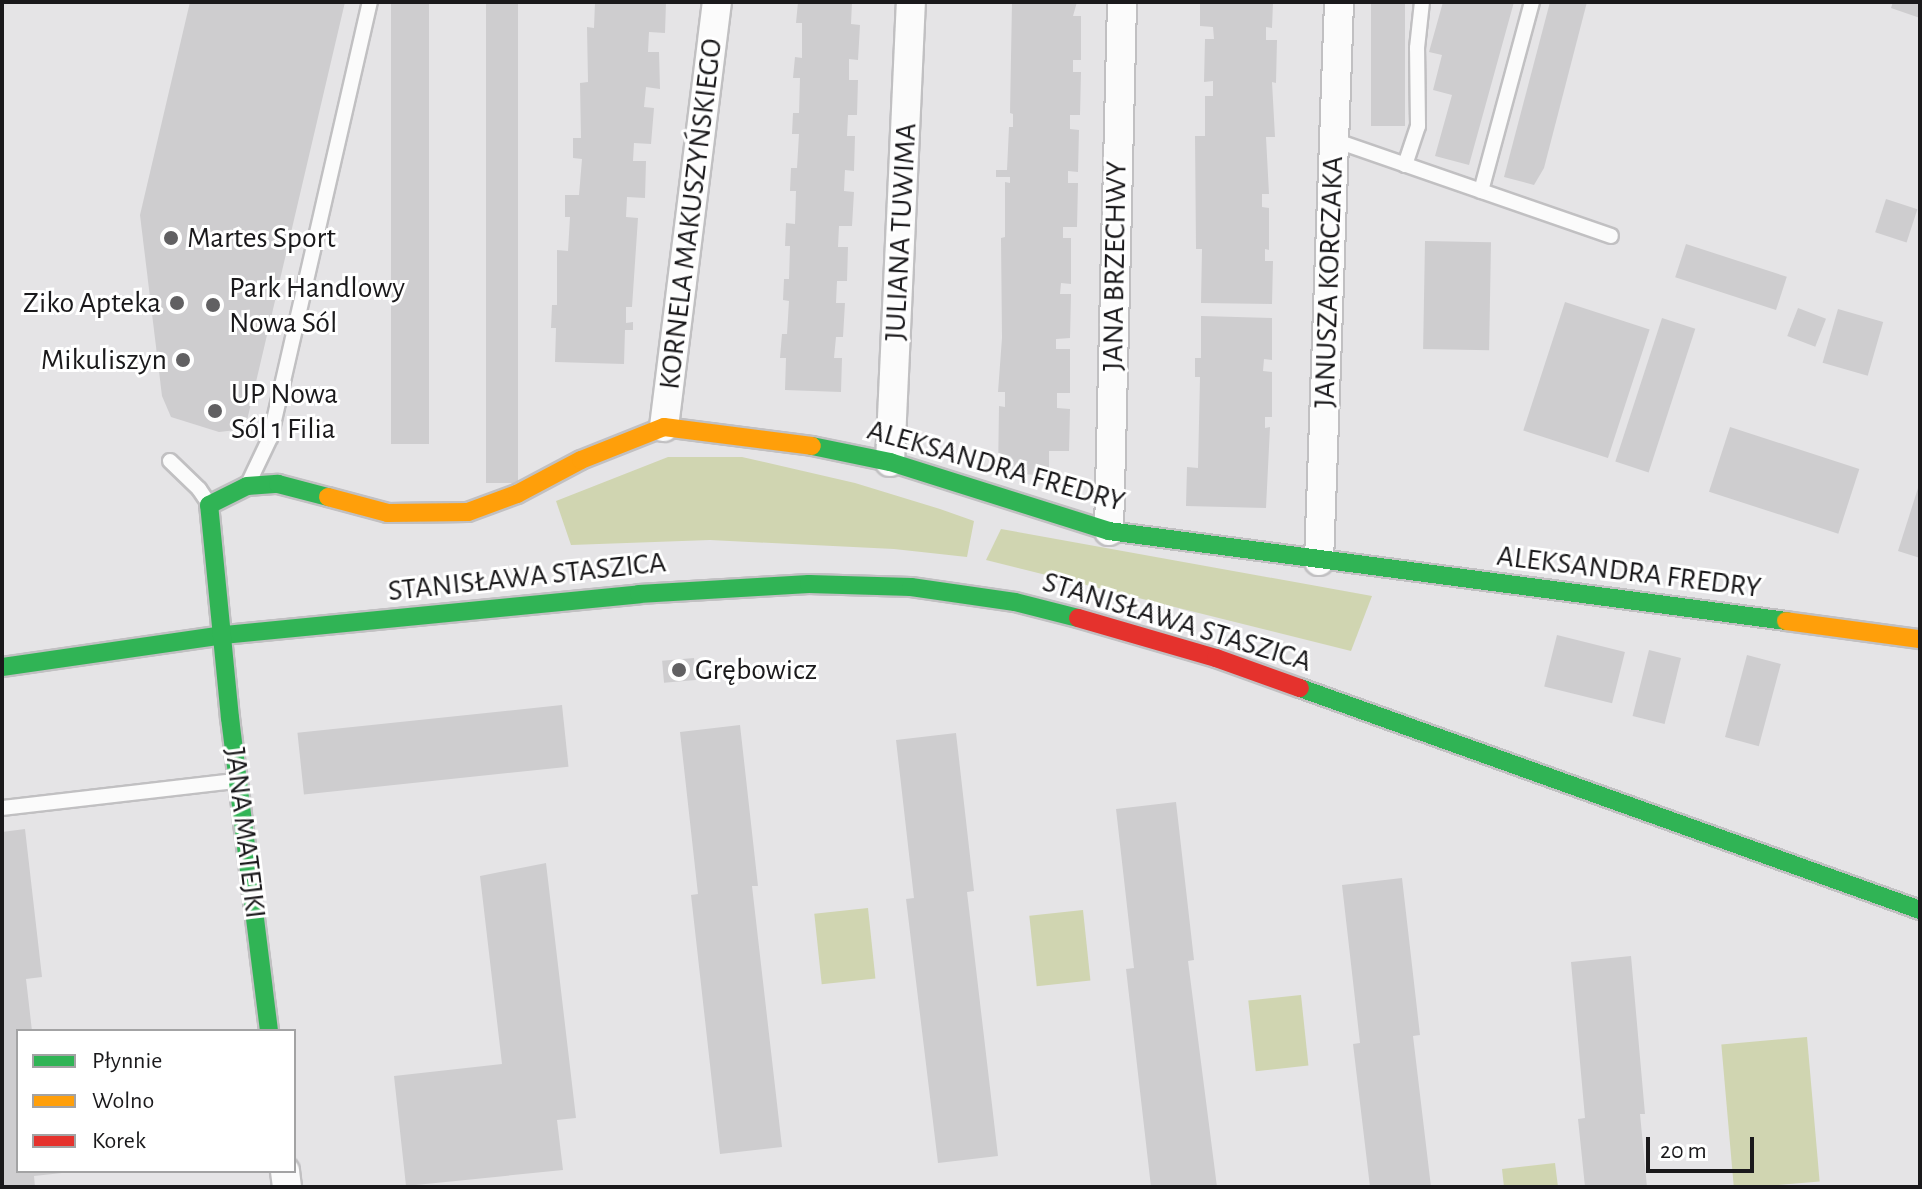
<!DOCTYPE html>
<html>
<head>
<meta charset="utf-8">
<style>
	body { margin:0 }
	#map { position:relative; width:1922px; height:1189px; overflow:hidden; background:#e5e4e6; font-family:"Alegreya Sans",sans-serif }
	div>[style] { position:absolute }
	.green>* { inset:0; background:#d0d5b1; transform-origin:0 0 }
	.building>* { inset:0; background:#cecdcf; transform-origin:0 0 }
	.roads { filter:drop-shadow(2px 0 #c1c0c2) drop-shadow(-2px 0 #c1c0c2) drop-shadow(0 2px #c1c0c2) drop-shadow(0 -2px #c1c0c2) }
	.lane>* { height:14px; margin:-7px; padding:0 7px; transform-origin:7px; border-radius:7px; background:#fbfbfb }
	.street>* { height:28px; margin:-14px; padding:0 14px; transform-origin:14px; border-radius:14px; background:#fbfbfb }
	.fast>* { height:18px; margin:-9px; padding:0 9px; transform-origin:9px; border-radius:9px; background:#30b455 }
	.slow>* { height:18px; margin:-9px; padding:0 9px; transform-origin:9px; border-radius:9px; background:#ff9f0a }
	.jam>* { height:18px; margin:-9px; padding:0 9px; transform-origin:9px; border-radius:9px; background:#e5322d }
	.dots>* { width:22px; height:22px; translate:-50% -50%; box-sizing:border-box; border:4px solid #fff; border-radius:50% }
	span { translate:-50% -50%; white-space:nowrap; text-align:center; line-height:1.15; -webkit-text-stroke:6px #fff; paint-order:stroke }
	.street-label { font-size:30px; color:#1a191b }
	.poi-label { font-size:30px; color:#1a191b }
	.left { translate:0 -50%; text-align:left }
	.right { translate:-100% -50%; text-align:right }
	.frame { position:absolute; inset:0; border:4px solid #1a191b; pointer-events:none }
	.legend { position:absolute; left:16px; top:1029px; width:280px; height:144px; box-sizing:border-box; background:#fff; border:2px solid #a3a3a4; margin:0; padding:10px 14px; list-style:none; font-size:24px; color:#1a191b }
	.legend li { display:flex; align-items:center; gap:16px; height:40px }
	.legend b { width:40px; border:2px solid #a3a3a4 }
	.scale { position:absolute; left:1646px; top:1137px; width:108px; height:36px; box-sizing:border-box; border:4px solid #1a191b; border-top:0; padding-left:10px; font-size:24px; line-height:28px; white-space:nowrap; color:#1a191b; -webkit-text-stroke:6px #fff; paint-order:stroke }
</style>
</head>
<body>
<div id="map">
	<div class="green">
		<div style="clip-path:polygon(668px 457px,742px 457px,855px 483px,940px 509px,974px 521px,967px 557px,894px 549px,710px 540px,571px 545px,556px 501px)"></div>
		<div style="clip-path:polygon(1001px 529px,1372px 596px,1351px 651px,986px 560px)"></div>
		<div style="left:868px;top:908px;width:71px;height:54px;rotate:84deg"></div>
		<div style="left:1083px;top:910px;width:71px;height:54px;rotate:84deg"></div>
		<div style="left:1301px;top:995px;width:71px;height:53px;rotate:84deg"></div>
		<div style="left:1807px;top:1037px;width:145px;height:86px;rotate:85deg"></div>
		<div style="clip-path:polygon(1555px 1163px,1558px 1187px,1504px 1187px,1502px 1169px)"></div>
	</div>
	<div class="building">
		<div style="clip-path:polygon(190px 2px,345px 2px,245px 429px,219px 432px,171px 417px,162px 396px,140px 215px)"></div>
		<div style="left:391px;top:2px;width:38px;height:442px"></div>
		<div style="left:486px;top:2px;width:32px;height:481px"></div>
		<div style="clip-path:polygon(595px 2px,666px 2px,665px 33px,649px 32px,648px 52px,659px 52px,660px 89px,646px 87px,644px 107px,654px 108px,651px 144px,634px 143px,633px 161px,646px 161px,645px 198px,627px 197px,626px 217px,638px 218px,632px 307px,626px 307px,626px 323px,633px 322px,633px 330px,625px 330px,624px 364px,555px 362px,556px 328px,551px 328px,552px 305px,557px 305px,557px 250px,568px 251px,570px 217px,565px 217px,565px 195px,579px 195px,582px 159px,573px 158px,573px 138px,581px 138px,580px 83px,588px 82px,587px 27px,594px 28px)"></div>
		<div style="clip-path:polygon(798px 2px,852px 2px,851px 24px,860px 25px,858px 60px,849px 59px,849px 80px,858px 80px,857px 115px,848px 115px,847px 136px,855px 136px,854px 171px,845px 170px,844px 191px,854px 192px,852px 226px,839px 226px,838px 247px,848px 247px,847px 281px,837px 281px,836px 303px,845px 303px,843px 337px,836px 337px,834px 358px,842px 358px,841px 392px,785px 390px,786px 358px,780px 358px,782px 334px,787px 334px,789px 301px,783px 300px,784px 279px,789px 279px,790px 246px,785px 246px,786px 223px,795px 224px,796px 191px,790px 191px,791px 168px,797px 168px,799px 134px,792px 134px,793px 113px,799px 113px,800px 78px,793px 78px,795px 57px,802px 58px,802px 23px,796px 23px)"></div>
		<div style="clip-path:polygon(1012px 2px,1077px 2px,1073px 16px,1081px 16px,1081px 60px,1073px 60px,1073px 72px,1081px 72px,1080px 115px,1070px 115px,1070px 129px,1079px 130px,1078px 172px,1068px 171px,1068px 183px,1078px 183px,1077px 227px,1063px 227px,1063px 238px,1071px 238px,1071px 284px,1061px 283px,1060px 294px,1071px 294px,1070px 338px,1056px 339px,1056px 349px,1070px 349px,1070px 393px,1057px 393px,1057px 408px,1070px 409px,1069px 451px,1049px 451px,1049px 475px,998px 474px,999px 406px,1005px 407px,1005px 392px,998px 392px,1002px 338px,1001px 238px,1005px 237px,1005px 182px,1010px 183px,1010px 177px,996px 177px,996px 170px,1007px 170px,1009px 127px,1013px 127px,1013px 114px,1010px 113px)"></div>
		<div style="clip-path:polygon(1200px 2px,1273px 2px,1272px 28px,1266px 27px,1266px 40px,1277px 40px,1276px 83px,1272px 82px,1275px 137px,1266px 137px,1269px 194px,1262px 194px,1262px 207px,1269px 208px,1269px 250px,1265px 249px,1265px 261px,1273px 261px,1272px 304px,1201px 303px,1202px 249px,1196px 249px,1195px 136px,1205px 136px,1205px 96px,1213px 96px,1213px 81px,1204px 82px,1205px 39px,1214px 39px,1213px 27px,1200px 26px)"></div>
		<div style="left:1371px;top:2px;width:34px;height:124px"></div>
		<div style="clip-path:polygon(1443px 2px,1514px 2px,1469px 165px,1435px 156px,1452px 95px,1433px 90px,1442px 55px,1429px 52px)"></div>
		<div style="clip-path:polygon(1550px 2px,1587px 2px,1544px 168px,1534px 185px,1504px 177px)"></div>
		<div style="clip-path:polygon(1893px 2px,1920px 2px,1920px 18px,1891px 8px)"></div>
		<div style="left:1886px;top:199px;width:33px;height:35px;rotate:18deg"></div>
		<div style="left:1425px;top:241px;width:66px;height:108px;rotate:1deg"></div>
		<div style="left:1686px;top:244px;width:106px;height:35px;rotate:18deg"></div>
		<div style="left:1565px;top:302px;width:89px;height:135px;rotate:18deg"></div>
		<div style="left:1798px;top:308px;width:30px;height:30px;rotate:21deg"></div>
		<div style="left:1838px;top:309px;width:47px;height:56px;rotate:16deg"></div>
		<div style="clip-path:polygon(1201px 316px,1272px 318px,1272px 360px,1264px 359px,1263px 371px,1272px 372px,1272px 417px,1265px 417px,1265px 428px,1270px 427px,1266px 508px,1186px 506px,1187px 467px,1198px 468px,1200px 377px,1195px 377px,1195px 358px,1201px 358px)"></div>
		<div style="left:1662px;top:318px;width:35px;height:151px;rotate:18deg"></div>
		<div style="left:1730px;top:427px;width:136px;height:68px;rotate:18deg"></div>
		<div style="clip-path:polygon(1919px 485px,1920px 485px,1920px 558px,1898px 551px)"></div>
		<div style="left:1557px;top:635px;width:70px;height:53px;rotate:14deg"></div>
		<div style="left:1649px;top:650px;width:33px;height:68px;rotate:14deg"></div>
		<div style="left:1747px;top:655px;width:35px;height:85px;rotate:15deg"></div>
		<div style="left:694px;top:658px;width:22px;height:32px;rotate:85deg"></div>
		<div style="left:562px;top:705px;width:62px;height:266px;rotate:84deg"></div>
		<div style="clip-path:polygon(740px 725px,758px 886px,752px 886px,782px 1147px,720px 1154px,691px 895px,698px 894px,680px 732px)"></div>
		<div style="clip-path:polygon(956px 733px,974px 891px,967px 892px,998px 1156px,938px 1163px,906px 899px,914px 898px,896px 740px)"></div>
		<div style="clip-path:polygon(1176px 802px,1194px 960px,1188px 961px,1217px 1187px,1151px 1187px,1126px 969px,1134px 968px,1116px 809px)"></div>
		<div style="clip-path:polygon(25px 829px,42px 977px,26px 979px,32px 1031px,18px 1031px,18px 1171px,62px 1173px,34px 1176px,35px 1187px,2px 1187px,2px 832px)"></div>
		<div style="clip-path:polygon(546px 863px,576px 1118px,557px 1120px,563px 1170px,406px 1186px,394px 1076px,502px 1064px,480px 876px)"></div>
		<div style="clip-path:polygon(1402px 878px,1420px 1035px,1413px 1036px,1431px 1187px,1370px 1187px,1353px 1044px,1360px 1043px,1342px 885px)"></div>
		<div style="clip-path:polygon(1631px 956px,1645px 1114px,1640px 1114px,1647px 1187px,1585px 1187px,1578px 1119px,1585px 1118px,1571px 962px)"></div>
	</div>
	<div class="roads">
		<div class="lane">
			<div style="left:1334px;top:140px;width:293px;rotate:19.1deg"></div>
			<div style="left:1405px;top:165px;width:41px;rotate:-71.6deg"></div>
			<div style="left:1418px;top:126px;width:78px;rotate:-90.7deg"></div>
			<div style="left:1417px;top:48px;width:46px;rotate:-83.8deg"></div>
			<div style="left:1481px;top:191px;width:196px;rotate:-74.9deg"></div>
			<div style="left:170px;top:461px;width:40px;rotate:44deg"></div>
			<div style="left:199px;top:489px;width:18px;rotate:56deg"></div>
			<div style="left:249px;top:482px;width:49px;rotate:-64.5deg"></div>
			<div style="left:270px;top:438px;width:447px;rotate:-77.1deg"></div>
			<div style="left:2px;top:808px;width:236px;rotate:-6.6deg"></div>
		</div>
		<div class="street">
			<div style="left:664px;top:427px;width:428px;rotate:-82.9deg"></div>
			<div style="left:890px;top:462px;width:460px;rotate:-87.4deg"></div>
			<div style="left:1109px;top:531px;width:529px;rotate:-88.59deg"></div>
			<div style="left:1319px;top:561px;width:559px;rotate:-87.95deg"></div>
			<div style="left:285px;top:1171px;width:16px;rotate:83deg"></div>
		</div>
		<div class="fast">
			<div style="left:812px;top:446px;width:80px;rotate:11.6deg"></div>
			<div style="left:890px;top:462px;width:230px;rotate:17.5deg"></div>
			<div style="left:1109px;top:531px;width:683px;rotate:7.57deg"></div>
			<div style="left:2px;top:667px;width:224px;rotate:-8.2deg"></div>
			<div style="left:224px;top:635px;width:417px;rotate:-5.6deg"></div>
			<div style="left:639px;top:594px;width:170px;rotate:-3.4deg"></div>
			<div style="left:809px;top:584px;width:102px;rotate:1.7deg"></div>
			<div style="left:911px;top:587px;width:105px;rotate:8.2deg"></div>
			<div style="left:1015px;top:602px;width:65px;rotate:14.3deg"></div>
			<div style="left:1300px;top:688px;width:659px;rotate:19.7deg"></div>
			<div style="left:269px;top:1031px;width:315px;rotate:-97.1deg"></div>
			<div style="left:230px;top:718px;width:214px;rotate:-95.6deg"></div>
			<div style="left:209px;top:505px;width:42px;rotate:-26.6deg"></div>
			<div style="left:247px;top:486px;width:31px;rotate:-4deg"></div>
			<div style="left:278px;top:484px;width:52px;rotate:14.6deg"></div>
		</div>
		<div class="slow">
			<div style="left:328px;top:497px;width:62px;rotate:14.9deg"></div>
			<div style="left:388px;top:513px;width:80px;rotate:-0.7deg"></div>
			<div style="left:468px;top:512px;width:52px;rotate:-20.2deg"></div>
			<div style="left:517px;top:494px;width:72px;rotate:-28deg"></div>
			<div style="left:581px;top:460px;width:89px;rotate:-21.7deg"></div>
			<div style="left:664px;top:427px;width:149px;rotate:7.3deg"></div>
			<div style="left:1786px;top:621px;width:135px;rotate:7.7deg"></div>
		</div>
		<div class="jam">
			<div style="left:1078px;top:618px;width:144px;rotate:16.2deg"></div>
			<div style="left:1216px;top:658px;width:89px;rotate:19.7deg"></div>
		</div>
	</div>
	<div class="dots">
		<div style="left:171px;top:238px;background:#616062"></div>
		<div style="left:177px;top:303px;background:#616062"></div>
		<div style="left:213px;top:305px;background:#616062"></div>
		<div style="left:183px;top:360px;background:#616062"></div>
		<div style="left:215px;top:411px;background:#616062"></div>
		<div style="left:679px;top:670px;background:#616062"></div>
	</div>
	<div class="street-label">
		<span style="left:691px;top:214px;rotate:-83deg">KORNELA MAKUSZYŃSKIEGO</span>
		<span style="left:901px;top:232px;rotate:-87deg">JULIANA TUWIMA</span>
		<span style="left:1115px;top:266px;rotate:-89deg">JANA BRZECHWY</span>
		<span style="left:1329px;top:282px;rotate:-88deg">JANUSZA KORCZAKA</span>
		<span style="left:996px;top:466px;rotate:16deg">ALEKSANDRA FREDRY</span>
		<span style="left:1629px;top:572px;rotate:7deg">ALEKSANDRA FREDRY</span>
		<span style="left:527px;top:577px;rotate:-6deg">STANISŁAWA STASZICA</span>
		<span style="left:1177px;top:622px;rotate:17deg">STANISŁAWA STASZICA</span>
		<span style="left:245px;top:833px;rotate:83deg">JANA MATEJKI</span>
	</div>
	<div class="poi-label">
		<span class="left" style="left:187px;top:238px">Martes Sport</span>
		<span class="left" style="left:229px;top:305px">Park Handlowy<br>Nowa Sól</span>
		<span class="right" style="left:161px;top:303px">Ziko Apteka</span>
		<span class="right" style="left:167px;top:360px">Mikuliszyn</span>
		<span class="left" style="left:231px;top:411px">UP Nowa<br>Sól 1 Filia</span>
		<span class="left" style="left:695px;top:670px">Grębowicz</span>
	</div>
	<div class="frame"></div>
	<ul class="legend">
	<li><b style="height:10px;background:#30b455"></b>Płynnie</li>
	<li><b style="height:10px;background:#ff9f0a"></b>Wolno</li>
	<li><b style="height:10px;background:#e5322d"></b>Korek</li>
	</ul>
	<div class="scale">20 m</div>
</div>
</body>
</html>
